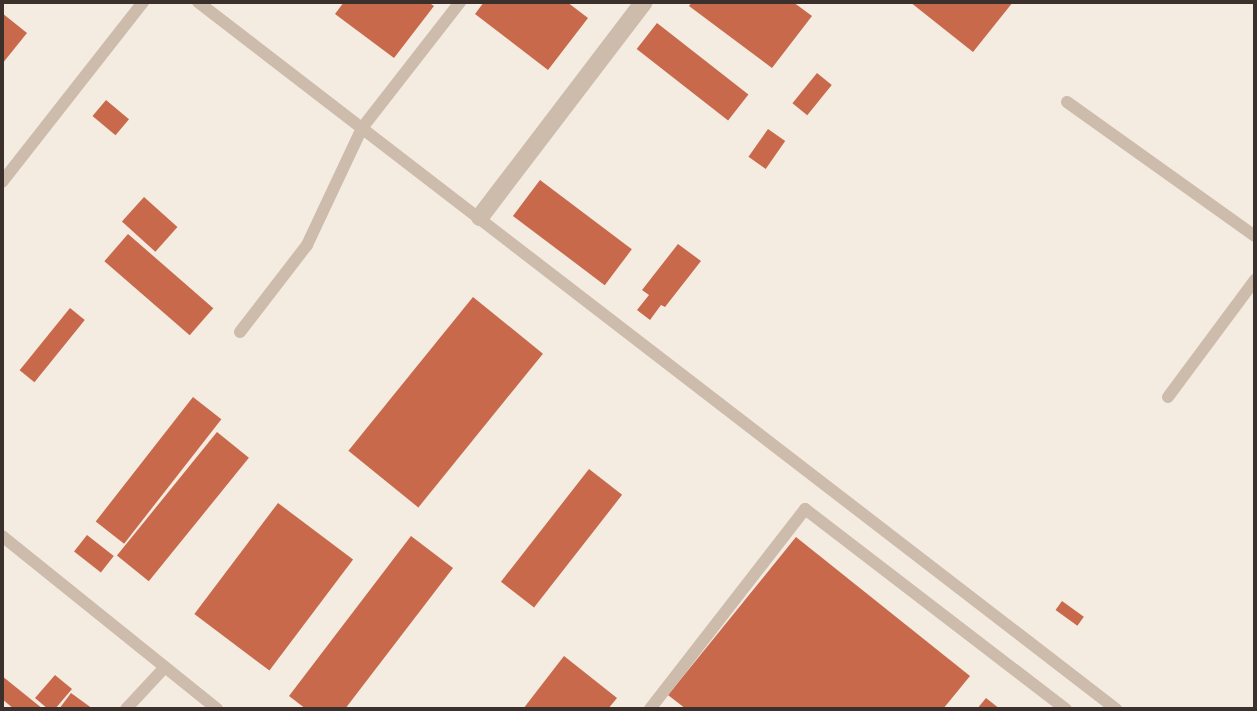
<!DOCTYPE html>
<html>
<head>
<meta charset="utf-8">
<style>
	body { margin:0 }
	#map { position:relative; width:1257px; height:711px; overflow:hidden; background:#f4ebe1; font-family:"Titillium Web",sans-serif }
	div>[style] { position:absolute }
	.building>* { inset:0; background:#c8694b; transform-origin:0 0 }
	.service>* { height:12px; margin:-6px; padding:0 6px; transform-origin:6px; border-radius:6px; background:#cdbbac }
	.minor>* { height:18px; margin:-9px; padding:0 9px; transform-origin:9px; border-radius:9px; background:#cdbbac }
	span { translate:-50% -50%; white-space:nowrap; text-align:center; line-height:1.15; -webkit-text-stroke:5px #fbf5ee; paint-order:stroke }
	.frame { position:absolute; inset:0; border:4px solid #3b302b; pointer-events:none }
</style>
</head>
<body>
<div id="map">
	<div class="building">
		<div style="clip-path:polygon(344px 2px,428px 2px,434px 6px,394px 58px,335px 14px)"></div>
		<div style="clip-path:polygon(484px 2px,567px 2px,588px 18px,548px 70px,475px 14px)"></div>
		<div style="clip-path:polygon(692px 2px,793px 2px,812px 16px,772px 68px,689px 6px)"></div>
		<div style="clip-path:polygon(910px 2px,1013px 2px,973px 52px)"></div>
		<div style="clip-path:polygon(2px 13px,27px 33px,2px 64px)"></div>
		<div style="left:657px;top:23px;width:116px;height:33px;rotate:38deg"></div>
		<div style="left:817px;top:73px;width:19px;height:39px;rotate:39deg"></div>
		<div style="left:106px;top:100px;width:30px;height:21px;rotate:40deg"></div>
		<div style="left:768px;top:129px;width:21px;height:34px;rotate:35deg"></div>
		<div style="left:540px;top:180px;width:115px;height:45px;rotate:37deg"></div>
		<div style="left:144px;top:197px;width:45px;height:33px;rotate:42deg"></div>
		<div style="left:128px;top:234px;width:113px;height:36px;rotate:41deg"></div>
		<div style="clip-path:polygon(678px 244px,701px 261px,665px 307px,661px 305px,650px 320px,637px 310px,649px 295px,642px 290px)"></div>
		<div style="left:473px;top:297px;width:90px;height:198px;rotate:39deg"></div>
		<div style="left:70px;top:308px;width:19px;height:80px;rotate:39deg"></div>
		<div style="left:193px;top:397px;width:36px;height:158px;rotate:38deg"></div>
		<div style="left:217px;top:432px;width:41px;height:159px;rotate:39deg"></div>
		<div style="left:589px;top:469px;width:42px;height:143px;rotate:38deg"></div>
		<div style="left:278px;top:503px;width:94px;height:139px;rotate:37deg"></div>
		<div style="left:87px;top:535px;width:34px;height:21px;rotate:38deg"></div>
		<div style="clip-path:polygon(411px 536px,453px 568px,345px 709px,306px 709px,289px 696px)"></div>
		<div style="clip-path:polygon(796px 537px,970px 676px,943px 709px,686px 709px,668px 695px)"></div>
		<div style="left:1062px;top:601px;width:27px;height:11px;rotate:36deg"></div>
		<div style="clip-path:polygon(564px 656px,617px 698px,608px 709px,523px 709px)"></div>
		<div style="clip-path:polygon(55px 675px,72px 689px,55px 709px,48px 709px,35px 698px)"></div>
		<div style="clip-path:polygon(2px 676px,43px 709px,14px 709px,2px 699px)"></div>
		<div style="clip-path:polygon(71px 693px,93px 709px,59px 709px)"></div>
		<div style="clip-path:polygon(986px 698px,1000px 709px,977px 709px)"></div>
	</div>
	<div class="service">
		<div style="left:198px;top:2px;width:1159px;rotate:37.6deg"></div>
		<div style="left:1067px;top:102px;width:231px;rotate:35.5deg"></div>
		<div style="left:2px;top:182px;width:229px;rotate:-51.9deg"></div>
		<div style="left:240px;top:332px;width:110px;rotate:-52.4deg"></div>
		<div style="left:307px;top:245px;width:129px;rotate:-64.8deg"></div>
		<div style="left:362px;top:128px;width:160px;rotate:-52.1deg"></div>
		<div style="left:1168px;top:397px;width:146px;rotate:-53.4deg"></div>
		<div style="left:2px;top:536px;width:276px;rotate:38.8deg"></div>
		<div style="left:126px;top:709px;width:57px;rotate:-47.1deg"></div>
		<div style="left:650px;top:709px;width:253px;rotate:-52.2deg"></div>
		<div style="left:805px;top:509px;width:329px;rotate:37.5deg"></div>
	</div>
	<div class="minor">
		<div style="left:480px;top:217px;width:270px;rotate:-52.7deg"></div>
	</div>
	<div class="frame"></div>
</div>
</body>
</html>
